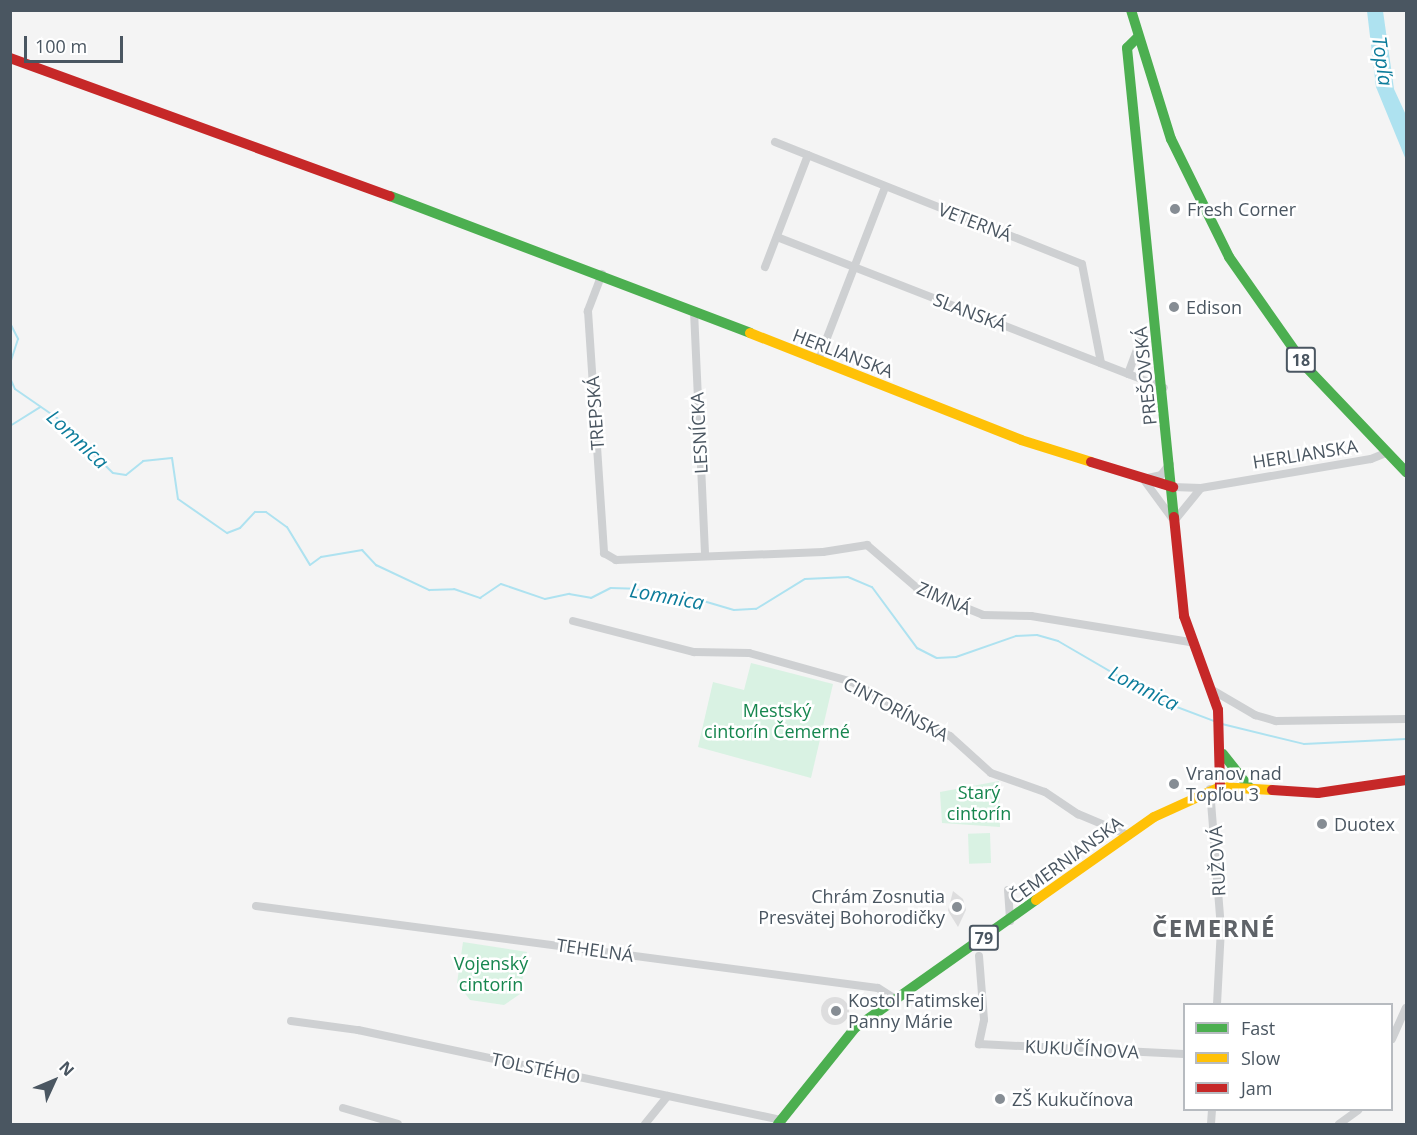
<!DOCTYPE html>
<html>
<head>
<meta charset="utf-8">
<style>
	body { margin:0 }
	#map { position:relative; width:1417px; height:1135px; overflow:hidden; background:#f4f4f4; font-family:"Open Sans",sans-serif }
	div>[style] { position:absolute }
	.green>* { inset:0; background:#d9f2e3; transform-origin:0 0 }
	.water>* { inset:0; background:#aee2f0 }
	.stream>* { height:2px; margin:-1px; padding:0 1px; transform-origin:1px; border-radius:1px; background:#aee2f0 }
	.building>* { inset:0; background:#ddddde }
	.round { border-radius:50% }
	.street>* { height:8px; margin:-4px; padding:0 4px; transform-origin:4px; border-radius:4px; background:#ced0d2 }
	.fast>* { height:10px; margin:-5px; padding:0 5px; transform-origin:5px; border-radius:5px; background:#4caf50 }
	.slow>* { height:10px; margin:-5px; padding:0 5px; transform-origin:5px; border-radius:5px; background:#ffc107 }
	.jam>* { height:10px; margin:-5px; padding:0 5px; transform-origin:5px; border-radius:5px; background:#c62828 }
	.dots>* { width:16px; height:16px; translate:-50% -50%; box-sizing:border-box; border:3px solid #fff; border-radius:50% }
	span { translate:-50% -50%; white-space:nowrap; text-align:center; line-height:1.15; -webkit-text-stroke:5px #fff; paint-order:stroke }
	.shield-label span { padding:2px 4px; background:#fff; border:2px solid; border-radius:4px; -webkit-text-stroke-width:0 }
	.shield-label { font-size:16px; color:#4a5661; font-weight:700 }
	.poi-label { font-size:18px; color:#4a5661 }
	.left { translate:0 -50%; text-align:left }
	.right { translate:-100% -50%; text-align:right }
	.street-label { font-size:18px; color:#4a5661 }
	.park-label { font-size:18px; color:#17864f }
	.water-label { font-size:20px; color:#0c7c9b; font-style:italic }
	.district-label { font-size:24px; color:#5f6368; font-weight:700; letter-spacing:1.5px }
	.frame { position:absolute; inset:0; border:12px solid #4a5661; pointer-events:none }
	.legend { position:absolute; left:1183px; top:1003px; width:210px; height:108px; box-sizing:border-box; background:#fff; border:2px solid #b7bbc0; margin:0; padding:8px 10px; list-style:none; font-size:18px; color:#4a5661 }
	.legend li { display:flex; align-items:center; gap:12px; height:30px }
	.legend b { width:30px; border:2px solid #b7bbc0 }
	.north { position:absolute; left:24px; top:1051px; width:60px; height:60px; -webkit-text-stroke:4px #fff; paint-order:stroke; rotate:46deg; font-size:16px; font-weight:700; line-height:24px; text-align:center; color:#4a5661 }
	.north::after { content:''; display:block; margin:auto; width:21px; height:27px; background:#4a5661; clip-path:polygon(50% 0,100% 100%,50% 72%,0 100%) }
	.scale { position:absolute; left:24px; top:36px; width:99px; height:27px; box-sizing:border-box; border:3px solid #4a5661; border-top:0; padding-left:8px; font-size:18px; line-height:21px; white-space:nowrap; color:#4a5661; -webkit-text-stroke:4px #fff; paint-order:stroke }
</style>
</head>
<body>
<div id="map">
	<div class="green">
		<div style="clip-path:polygon(751px 663px,833px 684px,811px 778px,698px 747px,713px 682px,744px 690px)"></div>
		<div style="clip-path:polygon(999px 781px,1000px 827px,942px 823px,940px 792px)"></div>
		<div style="left:990px;top:833px;width:30px;height:22px;rotate:88deg"></div>
		<div style="clip-path:polygon(463px 942px,527px 952px,520px 994px,504px 1005px,470px 1000px,457px 983px)"></div>
	</div>
	<div class="water">
		<div style="clip-path:polygon(1367px 11px,1383px 11px,1394px 89px,1406px 115px,1406px 160px,1376px 87px)"></div>
	</div>
	<div class="stream">
		<div style="left:10px;top:323px;width:18px;rotate:63deg"></div>
		<div style="left:18px;top:339px;width:26px;rotate:108deg"></div>
		<div style="left:10px;top:378px;width:12px;rotate:66deg"></div>
		<div style="left:15px;top:389px;width:51px;rotate:34.6deg"></div>
		<div style="left:57px;top:418px;width:78px;rotate:44.5deg"></div>
		<div style="left:113px;top:473px;width:13px;rotate:9deg"></div>
		<div style="left:126px;top:475px;width:22px;rotate:-39deg"></div>
		<div style="left:143px;top:461px;width:29px;rotate:-6deg"></div>
		<div style="left:172px;top:458px;width:41px;rotate:81.7deg"></div>
		<div style="left:178px;top:499px;width:60px;rotate:34.8deg"></div>
		<div style="left:227px;top:533px;width:14px;rotate:-21deg"></div>
		<div style="left:240px;top:528px;width:22px;rotate:-47deg"></div>
		<div style="left:255px;top:512px;width:11px"></div>
		<div style="left:266px;top:512px;width:26px;rotate:36deg"></div>
		<div style="left:287px;top:527px;width:44px;rotate:58.8deg"></div>
		<div style="left:310px;top:565px;width:14px;rotate:-36deg"></div>
		<div style="left:321px;top:557px;width:42px;rotate:-9.7deg"></div>
		<div style="left:362px;top:550px;width:21px;rotate:47deg"></div>
		<div style="left:376px;top:565px;width:59px;rotate:25.3deg"></div>
		<div style="left:429px;top:590px;width:25px;rotate:-2deg"></div>
		<div style="left:454px;top:589px;width:28px;rotate:19deg"></div>
		<div style="left:480px;top:598px;width:25px;rotate:-34deg"></div>
		<div style="left:501px;top:584px;width:46px;rotate:18.8deg"></div>
		<div style="left:545px;top:599px;width:25px;rotate:-12deg"></div>
		<div style="left:569px;top:594px;width:22px;rotate:10deg"></div>
		<div style="left:591px;top:598px;width:22px;rotate:-27deg"></div>
		<div style="left:611px;top:588px;width:25px;rotate:2deg"></div>
		<div style="left:636px;top:589px;width:23px;rotate:23deg"></div>
		<div style="left:657px;top:598px;width:26px;rotate:-7deg"></div>
		<div style="left:683px;top:595px;width:53px;rotate:16.4deg"></div>
		<div style="left:734px;top:610px;width:22px;rotate:-3deg"></div>
		<div style="left:756px;top:609px;width:57px;rotate:-31.5deg"></div>
		<div style="left:805px;top:579px;width:43px;rotate:-2.7deg"></div>
		<div style="left:848px;top:577px;width:26px;rotate:23deg"></div>
		<div style="left:872px;top:587px;width:76px;rotate:53.6deg"></div>
		<div style="left:917px;top:648px;width:22px;rotate:27deg"></div>
		<div style="left:937px;top:658px;width:19px;rotate:-3deg"></div>
		<div style="left:956px;top:657px;width:64px;rotate:-19.3deg"></div>
		<div style="left:1016px;top:636px;width:21px;rotate:-3deg"></div>
		<div style="left:1037px;top:635px;width:22px;rotate:16deg"></div>
		<div style="left:1058px;top:641px;width:119px;rotate:30.2deg"></div>
		<div style="left:1161px;top:701px;width:57px;rotate:20.7deg"></div>
		<div style="left:10px;top:426px;width:36px;rotate:-32deg"></div>
		<div style="left:1222px;top:724px;width:84px;rotate:13.7deg"></div>
		<div style="left:1304px;top:744px;width:102px;rotate:-2.8deg"></div>
	</div>
	<div class="building">
		<div style="clip-path:polygon(953px 891px,963px 899px,966px 910px,958px 927px,948px 911px)"></div>
		<div class="round" style="left:821px;top:997px;width:28px;height:28px"></div>
	</div>
	<div class="street">
		<div style="left:775px;top:142px;width:330px;rotate:21.7deg"></div>
		<div style="left:1082px;top:264px;width:101px;rotate:79.1deg"></div>
		<div style="left:777px;top:237px;width:415px;rotate:21.3deg"></div>
		<div style="left:765px;top:267px;width:120px;rotate:-69deg"></div>
		<div style="left:602px;top:274px;width:40px;rotate:111deg"></div>
		<div style="left:588px;top:311px;width:243px;rotate:86.2deg"></div>
		<div style="left:604px;top:553px;width:14px;rotate:30deg"></div>
		<div style="left:616px;top:560px;width:207px;rotate:-2.2deg"></div>
		<div style="left:823px;top:552px;width:45px;rotate:-9deg"></div>
		<div style="left:867px;top:545px;width:66px;rotate:40.7deg"></div>
		<div style="left:917px;top:588px;width:71px;rotate:22.2deg"></div>
		<div style="left:983px;top:615px;width:48px;rotate:1.2deg"></div>
		<div style="left:1031px;top:616px;width:161px;rotate:9.3deg"></div>
		<div style="left:694px;top:311px;width:243px;rotate:87.4deg"></div>
		<div style="left:818px;top:361px;width:186px;rotate:-68.9deg"></div>
		<div style="left:1128px;top:374px;width:40px;rotate:-69.8deg"></div>
		<div style="left:1148px;top:478px;width:13px;rotate:-13deg"></div>
		<div style="left:1161px;top:475px;width:14px;rotate:-51deg"></div>
		<div style="left:1144px;top:480px;width:47px;rotate:53.6deg"></div>
		<div style="left:1173px;top:487px;width:28px;rotate:2deg"></div>
		<div style="left:1201px;top:488px;width:172px;rotate:-9.7deg"></div>
		<div style="left:1371px;top:459px;width:16px;rotate:-22deg"></div>
		<div style="left:1175px;top:520px;width:41px;rotate:-50.9deg"></div>
		<div style="left:573px;top:621px;width:125px;rotate:14.4deg"></div>
		<div style="left:694px;top:652px;width:55px;rotate:1deg"></div>
		<div style="left:749px;top:653px;width:107px;rotate:15.7deg"></div>
		<div style="left:852px;top:682px;width:112px;rotate:28.9deg"></div>
		<div style="left:950px;top:736px;width:55px;rotate:42.1deg"></div>
		<div style="left:991px;top:773px;width:57px;rotate:19.4deg"></div>
		<div style="left:1045px;top:792px;width:40px;rotate:34deg"></div>
		<div style="left:1078px;top:814px;width:54px;rotate:22.8deg"></div>
		<div style="left:1214px;top:691px;width:48px;rotate:30.3deg"></div>
		<div style="left:1255px;top:715px;width:22px;rotate:16deg"></div>
		<div style="left:1276px;top:721px;width:130px;rotate:-0.9deg"></div>
		<div style="left:1210px;top:789px;width:139px;rotate:85.5deg"></div>
		<div style="left:1221px;top:928px;width:76px;rotate:93deg"></div>
		<div style="left:1008px;top:890px;width:31px;rotate:86deg"></div>
		<div style="left:256px;top:906px;width:627px;rotate:7.51deg"></div>
		<div style="left:878px;top:988px;width:19px;rotate:32deg"></div>
		<div style="left:979px;top:956px;width:64px;rotate:85.5deg"></div>
		<div style="left:984px;top:1020px;width:25px;rotate:102deg"></div>
		<div style="left:979px;top:1044px;width:205px;rotate:2.8deg"></div>
		<div style="left:291px;top:1021px;width:68px;rotate:7.7deg"></div>
		<div style="left:358px;top:1030px;width:432px;rotate:12deg"></div>
		<div style="left:1392px;top:1039px;width:34px;rotate:-66deg"></div>
		<div style="left:343px;top:1108px;width:57px;rotate:16.2deg"></div>
		<div style="left:645px;top:1124px;width:36px;rotate:-51deg"></div>
		<div style="left:1211px;top:1124px;width:14px;rotate:-86deg"></div>
		<div style="left:1339px;top:1124px;width:24px;rotate:-36deg"></div>
	</div>
	<div class="fast">
		<div style="left:1131px;top:10px;width:135px;rotate:72.8deg"></div>
		<div style="left:1171px;top:139px;width:131px;rotate:63.8deg"></div>
		<div style="left:1229px;top:257px;width:136px;rotate:54.9deg"></div>
		<div style="left:1307px;top:368px;width:144px;rotate:46.4deg"></div>
		<div style="left:1137px;top:38px;width:14px;rotate:135deg"></div>
		<div style="left:1127px;top:48px;width:471px;rotate:84.3deg"></div>
		<div style="left:390px;top:196px;width:385px;rotate:20.8deg"></div>
		<div style="left:1223px;top:754px;width:42px;rotate:51.8deg"></div>
		<div style="left:778px;top:1124px;width:123px;rotate:-51.3deg"></div>
		<div style="left:855px;top:1028px;width:222px;rotate:-35.3deg"></div>
	</div>
	<div class="slow">
		<div style="left:750px;top:333px;width:291px;rotate:21.5deg"></div>
		<div style="left:1021px;top:440px;width:73px;rotate:17.4deg"></div>
		<div style="left:1036px;top:900px;width:144px;rotate:-35.1deg"></div>
		<div style="left:1154px;top:817px;width:72px;rotate:-24.4deg"></div>
		<div style="left:1220px;top:787px;width:52px;rotate:3.3deg"></div>
	</div>
	<div class="jam">
		<div style="left:10px;top:58px;width:404px;rotate:20deg"></div>
		<div style="left:1091px;top:462px;width:86px;rotate:17deg"></div>
		<div style="left:1174px;top:517px;width:100px;rotate:84.2deg"></div>
		<div style="left:1184px;top:616px;width:100px;rotate:70.1deg"></div>
		<div style="left:1218px;top:710px;width:77px;rotate:88.5deg"></div>
		<div style="left:1272px;top:790px;width:46px;rotate:3.7deg"></div>
		<div style="left:1318px;top:793px;width:89px;rotate:-8.4deg"></div>
	</div>
	<div class="dots">
		<div style="left:1175px;top:209px;background:#868d94"></div>
		<div style="left:1174px;top:307px;background:#868d94"></div>
		<div style="left:1174px;top:784px;background:#868d94"></div>
		<div style="left:1322px;top:824px;background:#868d94"></div>
		<div style="left:957px;top:907px;background:#868d94"></div>
		<div style="left:836px;top:1011px;background:#868d94"></div>
		<div style="left:1000px;top:1099px;background:#868d94"></div>
	</div>
	<div class="shield-label">
		<span style="left:1301px;top:360px">18</span>
		<span style="left:984px;top:938px">79</span>
	</div>
	<div class="poi-label">
		<span class="left" style="left:1187px;top:209px">Fresh Corner</span>
		<span class="left" style="left:1186px;top:307px">Edison</span>
		<span class="left" style="left:1186px;top:784px">Vranov nad<br>Topľou 3</span>
		<span class="left" style="left:1334px;top:824px">Duotex</span>
		<span class="right" style="left:945px;top:907px">Chrám Zosnutia<br>Presvätej Bohorodičky</span>
		<span class="left" style="left:848px;top:1011px">Kostol Fatimskej<br>Panny Márie</span>
		<span class="left" style="left:1012px;top:1099px">ZŠ Kukučínova</span>
	</div>
	<div class="street-label">
		<span style="left:975px;top:222px;rotate:21deg">VETERNÁ</span>
		<span style="left:970px;top:312px;rotate:21deg">SLANSKÁ</span>
		<span style="left:843px;top:353px;rotate:21deg">HERLIANSKA</span>
		<span style="left:1145px;top:376px;rotate:-96deg">PREŠOVSKÁ</span>
		<span style="left:595px;top:413px;rotate:-94deg">TREPSKÁ</span>
		<span style="left:699px;top:433px;rotate:-93deg">LESNÍCKA</span>
		<span style="left:1305px;top:454px;rotate:-9deg">HERLIANSKA</span>
		<span style="left:944px;top:598px;rotate:23deg">ZIMNÁ</span>
		<span style="left:896px;top:709px;rotate:28deg">CINTORÍNSKA</span>
		<span style="left:1066px;top:860px;rotate:-36deg">ČEMERNIANSKA</span>
		<span style="left:1217px;top:861px;rotate:-93deg">RUŽOVÁ</span>
		<span style="left:595px;top:950px;rotate:8deg">TEHELNÁ</span>
		<span style="left:1082px;top:1049px;rotate:3deg">KUKUČÍNOVA</span>
		<span style="left:536px;top:1068px;rotate:12deg">TOLSTÉHO</span>
	</div>
	<div class="park-label">
		<span style="left:777px;top:721px">Mestský<br>cintorín Čemerné</span>
		<span style="left:979px;top:803px">Starý<br>cintorín</span>
		<span style="left:491px;top:974px">Vojenský<br>cintorín</span>
	</div>
	<div class="water-label">
		<span style="left:1383px;top:61px;rotate:82deg">Topľa</span>
		<span style="left:78px;top:439px;rotate:43deg">Lomnica</span>
		<span style="left:667px;top:596px;rotate:10deg">Lomnica</span>
		<span style="left:1144px;top:688px;rotate:27deg">Lomnica</span>
	</div>
	<div class="district-label">
		<span style="left:1214px;top:928px">ČEMERNÉ</span>
	</div>
	<div class="frame"></div>
	<ul class="legend">
	<li><b style="height:8px;background:#4caf50"></b>Fast</li>
	<li><b style="height:8px;background:#ffc107"></b>Slow</li>
	<li><b style="height:8px;background:#c62828"></b>Jam</li>
	</ul>
	<div class="north">N</div>
	<div class="scale">100 m</div>
</div>
</body>
</html>
